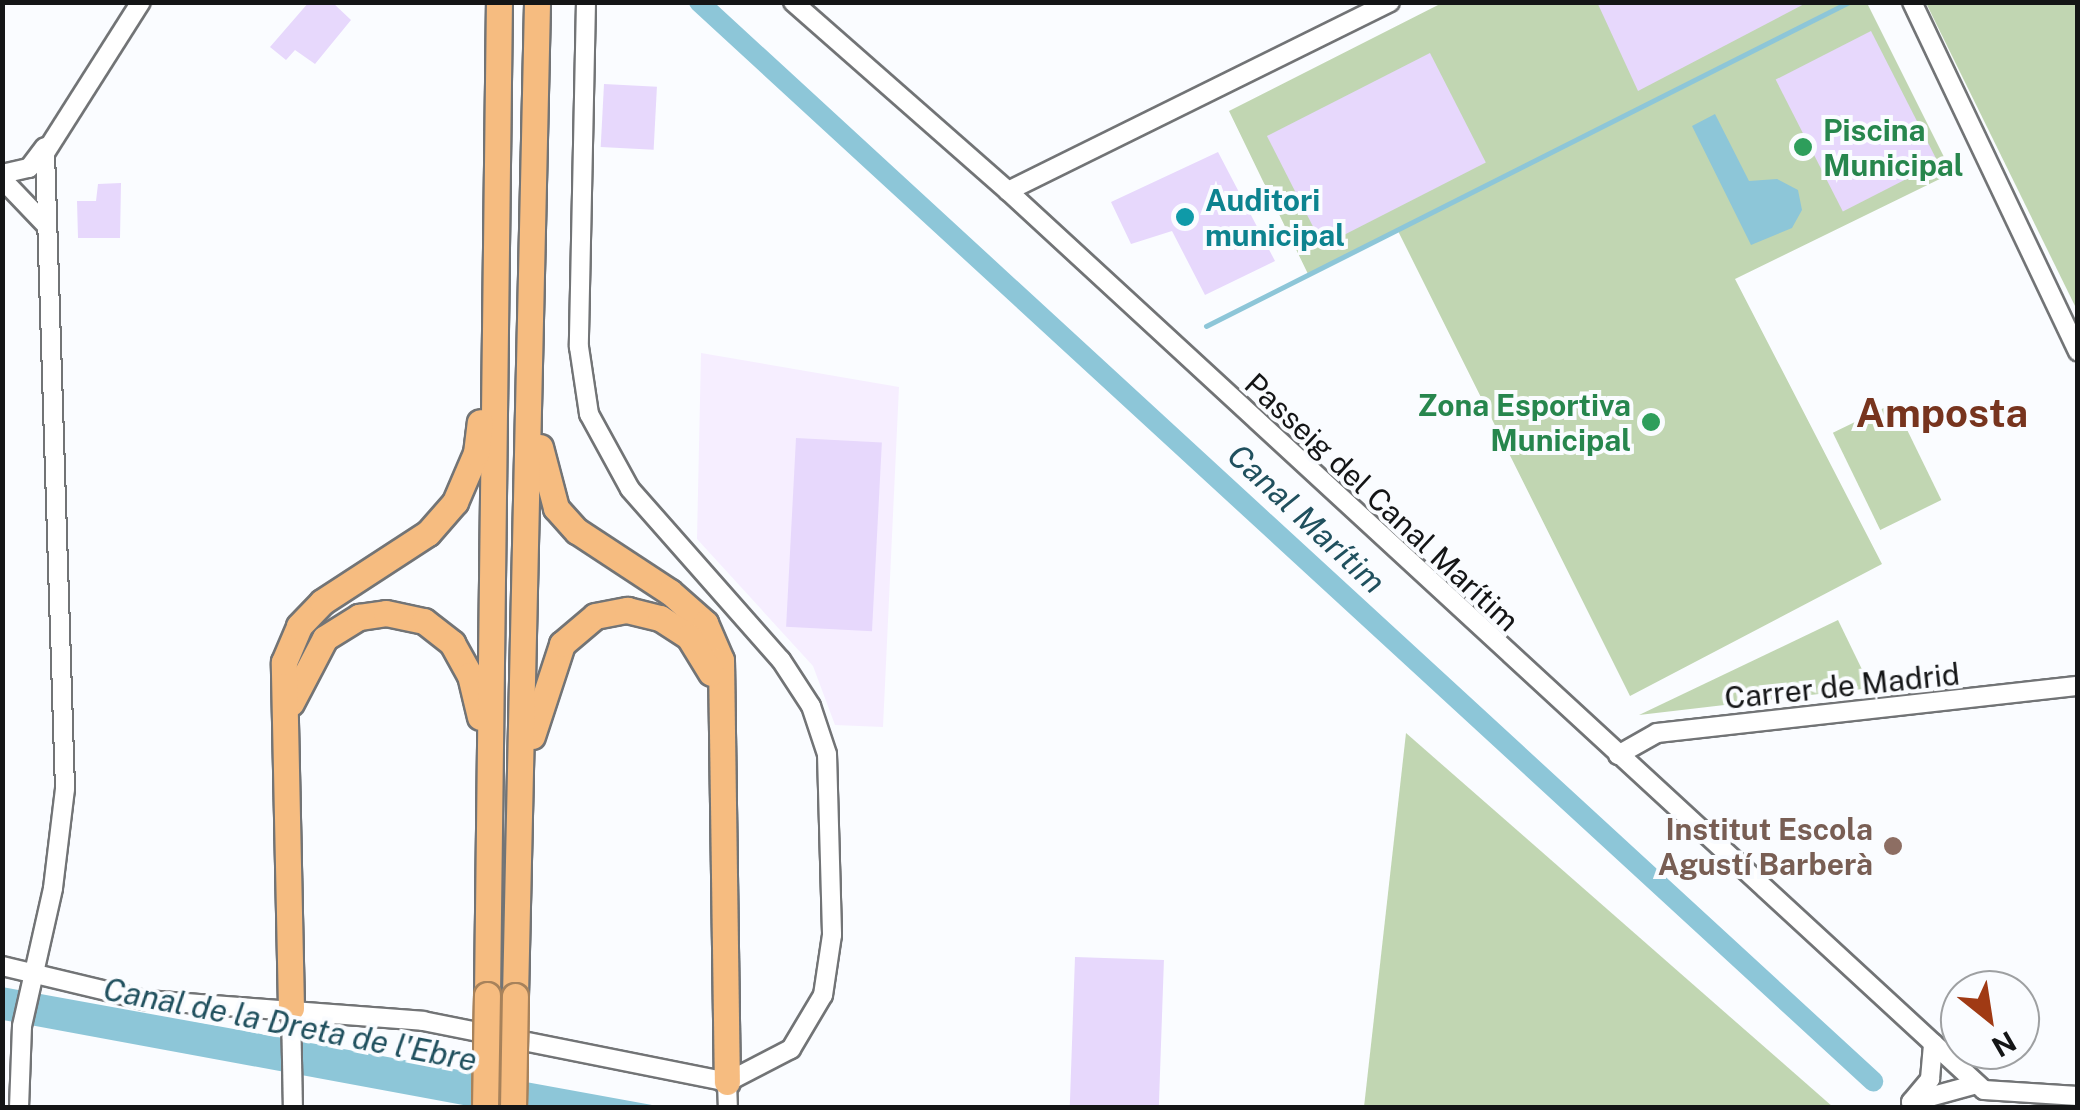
<!DOCTYPE html>
<html>
<head>
<meta charset="utf-8">
<style>
	body { margin:0 }
	#map { position:relative; width:2080px; height:1110px; overflow:hidden; background:#fafcff; font-family:"Public Sans",sans-serif }
	div>[style] { position:absolute }
	.industrial>* { inset:0; background:#f6eeff }
	.green>* { inset:0; background:#c1d6b2; transform-origin:0 0 }
	.water>* { inset:0; background:#8dc6d8 }
	.stream>* { height:5px; margin:-2.5px; padding:0 2.5px; transform-origin:2.5px; border-radius:2.5px; background:#8dc6d8 }
	.canal>* { height:20px; margin:-10px; padding:0 10px; transform-origin:10px; border-radius:10px; background:#8dc6d8 }
	.building>* { inset:0; background:#e7d8fc; transform-origin:0 0 }
	.roads { filter:drop-shadow(2px 0 #727476) drop-shadow(-2px 0 #727476) drop-shadow(0 2px #727476) drop-shadow(0 -2px #727476) }
	.minor>* { height:18px; margin:-9px; padding:0 9px; transform-origin:9px; border-radius:9px; background:#fff }
	.highway>* { height:25px; margin:-12.5px; padding:0 12.5px; transform-origin:12.5px; border-radius:12.5px; background:#f6bc80 }
	.bridges { filter:drop-shadow(2px 0 #a7825b) drop-shadow(-2px 0 #a7825b) drop-shadow(0 2px #a7825b) drop-shadow(0 -2px #a7825b) }
	.highway-bridge>* { height:25px; margin:-12.5px; padding:0 12.5px; transform-origin:12.5px; border-radius:12.5px; background:#f6bc80 }
	.dots>* { width:28px; height:28px; translate:-50% -50%; box-sizing:border-box; border:5px solid #fafcff; border-radius:50% }
	span { translate:-50% -50%; white-space:nowrap; text-align:center; line-height:1.15; -webkit-text-stroke:8px #fafcff; paint-order:stroke }
	.leisure-label { font-size:30px; color:#27864d; font-weight:700 }
	.left { translate:0 -50%; text-align:left }
	.right { translate:-100% -50%; text-align:right }
	.culture-label { font-size:30px; color:#0d838f; font-weight:700 }
	.street-label { font-size:30px; color:#141516 }
	.education-label { font-size:30px; color:#785e54; font-weight:700 }
	.water-label { font-size:32px; color:#20505e; font-style:italic }
	.district-label { font-size:40px; color:#77341e; font-weight:700 }
	.frame { position:absolute; inset:0; border:5px solid #141516; pointer-events:none }
	.north { position:absolute; left:1940px; top:970px; width:100px; height:100px; box-sizing:border-box; background:#fafcff; border:2px solid #9ea0a2; border-radius:50%; rotate:150deg; font-size:28px; font-weight:700; line-height:40px; text-align:center; color:#141516 }
	.north::after { content:''; display:block; margin:auto; width:35px; height:45px; background:#a03a14; clip-path:polygon(50% 0,100% 100%,50% 72%,0 100%) }
</style>
</head>
<body>
<div id="map">
	<div class="industrial">
		<div style="clip-path:polygon(701px 353px,899px 387px,883px 727px,835px 725px,813px 666px,697px 539px)"></div>
	</div>
	<div class="green">
		<div style="clip-path:polygon(1442px 3px,1867px 3px,1952px 173px,1735px 279px,1882px 564px,1630px 696px,1397px 229px,1308px 274px,1229px 111px)"></div>
		<div style="clip-path:polygon(1926px 3px,2077px 3px,2077px 310px)"></div>
		<div style="left:1894px;top:403px;width:108px;height:68px;rotate:64deg"></div>
		<div style="clip-path:polygon(1838px 620px,1871px 688px,1639px 715px)"></div>
		<div style="clip-path:polygon(1406px 733px,1833px 1107px,1364px 1107px)"></div>
	</div>
	<div class="water">
		<div style="clip-path:polygon(1715px 114px,1749px 181px,1777px 179px,1798px 190px,1802px 210px,1792px 228px,1751px 245px,1692px 126px)"></div>
		<div style="clip-path:polygon(2px 987px,663px 1107px,474px 1107px,3px 1020px)"></div>
	</div>
	<div class="stream">
		<div style="left:1206px;top:326px;width:720px;rotate:-26.74deg"></div>
		<div style="left:1128px;top:397px;width:7px;rotate:-45deg"></div>
	</div>
	<div class="canal">
		<div style="left:699px;top:2px;width:1595px;rotate:42.59deg"></div>
	</div>
	<div class="building">
		<div style="clip-path:polygon(309px 2px,332px 2px,351px 20px,315px 64px,295px 50px,286px 60px,270px 47px)"></div>
		<div style="clip-path:polygon(1597px 2px,1808px 2px,1638px 91px)"></div>
		<div style="left:1871px;top:31px;width:148px;height:107px;rotate:63deg"></div>
		<div style="left:1430px;top:53px;width:123px;height:183px;rotate:63deg"></div>
		<div style="left:604px;top:84px;width:53px;height:63px;rotate:3deg"></div>
		<div style="clip-path:polygon(1218px 152px,1275px 261px,1205px 295px,1172px 231px,1131px 244px,1111px 202px)"></div>
		<div style="clip-path:polygon(121px 183px,120px 238px,78px 238px,77px 201px,96px 201px,98px 184px)"></div>
		<div style="left:796px;top:438px;width:86px;height:189px;rotate:3deg"></div>
		<div style="left:1075px;top:957px;width:89px;height:152px;rotate:2deg"></div>
	</div>
	<div class="roads">
		<div class="minor">
			<div style="left:586px;top:2px;width:345px;rotate:91.2deg"></div>
			<div style="left:579px;top:347px;width:68px;rotate:81.5deg"></div>
			<div style="left:589px;top:414px;width:85px;rotate:61.3deg"></div>
			<div style="left:630px;top:489px;width:228px;rotate:48.6deg"></div>
			<div style="left:781px;top:660px;width:55px;rotate:56.9deg"></div>
			<div style="left:811px;top:706px;width:51px;rotate:71.6deg"></div>
			<div style="left:827px;top:754px;width:181px;rotate:88.4deg"></div>
			<div style="left:832px;top:935px;width:61px;rotate:98.5deg"></div>
			<div style="left:823px;top:995px;width:63px;rotate:120.7deg"></div>
			<div style="left:791px;top:1049px;width:72px;rotate:152.7deg"></div>
			<div style="left:793px;top:2px;width:286px;rotate:41.3deg"></div>
			<div style="left:1008px;top:191px;width:1327px;rotate:42.65deg"></div>
			<div style="left:1984px;top:1090px;width:94px;rotate:3.7deg"></div>
			<div style="left:1912px;top:2px;width:387px;rotate:64.6deg"></div>
			<div style="left:2px;top:174px;width:28px;rotate:-13deg"></div>
			<div style="left:29px;top:168px;width:26px;rotate:-53deg"></div>
			<div style="left:2px;top:179px;width:64px;rotate:46.3deg"></div>
			<div style="left:1008px;top:191px;width:426px;rotate:-26.3deg"></div>
			<div style="left:1618px;top:755px;width:45px;rotate:-29.4deg"></div>
			<div style="left:1657px;top:733px;width:424px;rotate:-6.4deg"></div>
			<div style="left:2px;top:966px;width:147px;rotate:13.4deg"></div>
			<div style="left:145px;top:1000px;width:279px;rotate:4.3deg"></div>
			<div style="left:423px;top:1021px;width:310px;rotate:11.3deg"></div>
			<div style="left:291px;top:1008px;width:100px;rotate:88.9deg"></div>
			<div style="left:727px;top:1082px;width:26px;rotate:88deg"></div>
			<div style="left:1911px;top:1102px;width:68px;rotate:-15.3deg"></div>
			<div style="left:1911px;top:1102px;width:30px;rotate:-50deg"></div>
			<div style="left:1930px;top:1079px;width:36px;rotate:-85deg"></div>
			<div style="left:19px;top:1108px;width:82px;rotate:-87.9deg"></div>
			<div style="left:22px;top:1026px;width:141px;rotate:-77.3deg"></div>
			<div style="left:53px;top:888px;width:100px;rotate:-83.1deg"></div>
			<div style="left:65px;top:789px;width:636px;rotate:-91.8deg"></div>
			<div style="left:45px;top:153px;width:179px;rotate:-57.6deg"></div>
		</div>
		<div class="highway">
			<div style="left:540px;top:447px;width:63px;rotate:75.3deg"></div>
			<div style="left:556px;top:508px;width:31px;rotate:48deg"></div>
			<div style="left:577px;top:531px;width:111px;rotate:33.3deg"></div>
			<div style="left:670px;top:592px;width:47px;rotate:41.5deg"></div>
			<div style="left:705px;top:623px;width:40px;rotate:66.6deg"></div>
			<div style="left:721px;top:660px;width:422px;rotate:89.2deg"></div>
			<div style="left:291px;top:703px;width:73px;rotate:-62.4deg"></div>
			<div style="left:325px;top:638px;width:40px;rotate:-32deg"></div>
			<div style="left:359px;top:617px;width:27px;rotate:-8deg"></div>
			<div style="left:386px;top:613px;width:39px;rotate:12deg"></div>
			<div style="left:424px;top:621px;width:36px;rotate:38deg"></div>
			<div style="left:452px;top:643px;width:37px;rotate:61deg"></div>
			<div style="left:470px;top:675px;width:43px;rotate:76.6deg"></div>
			<div style="left:532px;top:736px;width:97px;rotate:-71.9deg"></div>
			<div style="left:562px;top:644px;width:43px;rotate:-40.3deg"></div>
			<div style="left:595px;top:616px;width:33px;rotate:-11deg"></div>
			<div style="left:627px;top:610px;width:34px;rotate:14deg"></div>
			<div style="left:660px;top:618px;width:35px;rotate:33deg"></div>
			<div style="left:689px;top:637px;width:42px;rotate:58.6deg"></div>
			<div style="left:487px;top:995px;width:993px;rotate:-89.31deg"></div>
			<div style="left:515px;top:996px;width:994px;rotate:-88.73deg"></div>
			<div style="left:291px;top:1008px;width:346px;rotate:-91.2deg"></div>
			<div style="left:284px;top:662px;width:39px;rotate:-67deg"></div>
			<div style="left:299px;top:626px;width:33px;rotate:-46deg"></div>
			<div style="left:322px;top:602px;width:126px;rotate:-33.1deg"></div>
			<div style="left:428px;top:533px;width:41px;rotate:-48.9deg"></div>
			<div style="left:455px;top:502px;width:53px;rotate:-66.8deg"></div>
			<div style="left:476px;top:453px;width:31px;rotate:-83deg"></div>
		</div>
	</div>
	<div class="bridges">
		<div class="highway-bridge">
			<div style="left:485px;top:1108px;width:113px;rotate:-89deg"></div>
			<div style="left:513px;top:1108px;width:112px;rotate:-89deg"></div>
		</div>
	</div>
	<div class="dots">
		<div style="left:1803px;top:147px;background:#2e9e5b"></div>
		<div style="left:1185px;top:217px;background:#0f9aa8"></div>
		<div style="left:1651px;top:422px;background:#2e9e5b"></div>
		<div style="left:1893px;top:846px;background:#8d6e63"></div>
	</div>
	<div class="leisure-label">
		<span class="left" style="left:1823px;top:147px">Piscina<br>Municipal</span>
		<span class="right" style="left:1631px;top:422px">Zona Esportiva<br>Municipal</span>
	</div>
	<div class="culture-label">
		<span class="left" style="left:1205px;top:217px">Auditori<br>municipal</span>
	</div>
	<div class="street-label">
		<span style="left:1382px;top:502px;rotate:43deg">Passeig del Canal Marítim</span>
		<span style="left:1842px;top:686px;rotate:-6deg">Carrer de Madrid</span>
	</div>
	<div class="education-label">
		<span class="right" style="left:1873px;top:846px">Institut Escola<br>Agustí Barberà</span>
	</div>
	<div class="water-label">
		<span style="left:1306px;top:519px;rotate:43deg">Canal Marítim</span>
		<span style="left:290px;top:1025px;rotate:11deg">Canal de la Dreta de l'Ebre</span>
	</div>
	<div class="district-label">
		<span style="left:1942px;top:413px">Amposta</span>
	</div>
	<div class="frame"></div>
	<div class="north">N</div>
</div>
</body>
</html>
